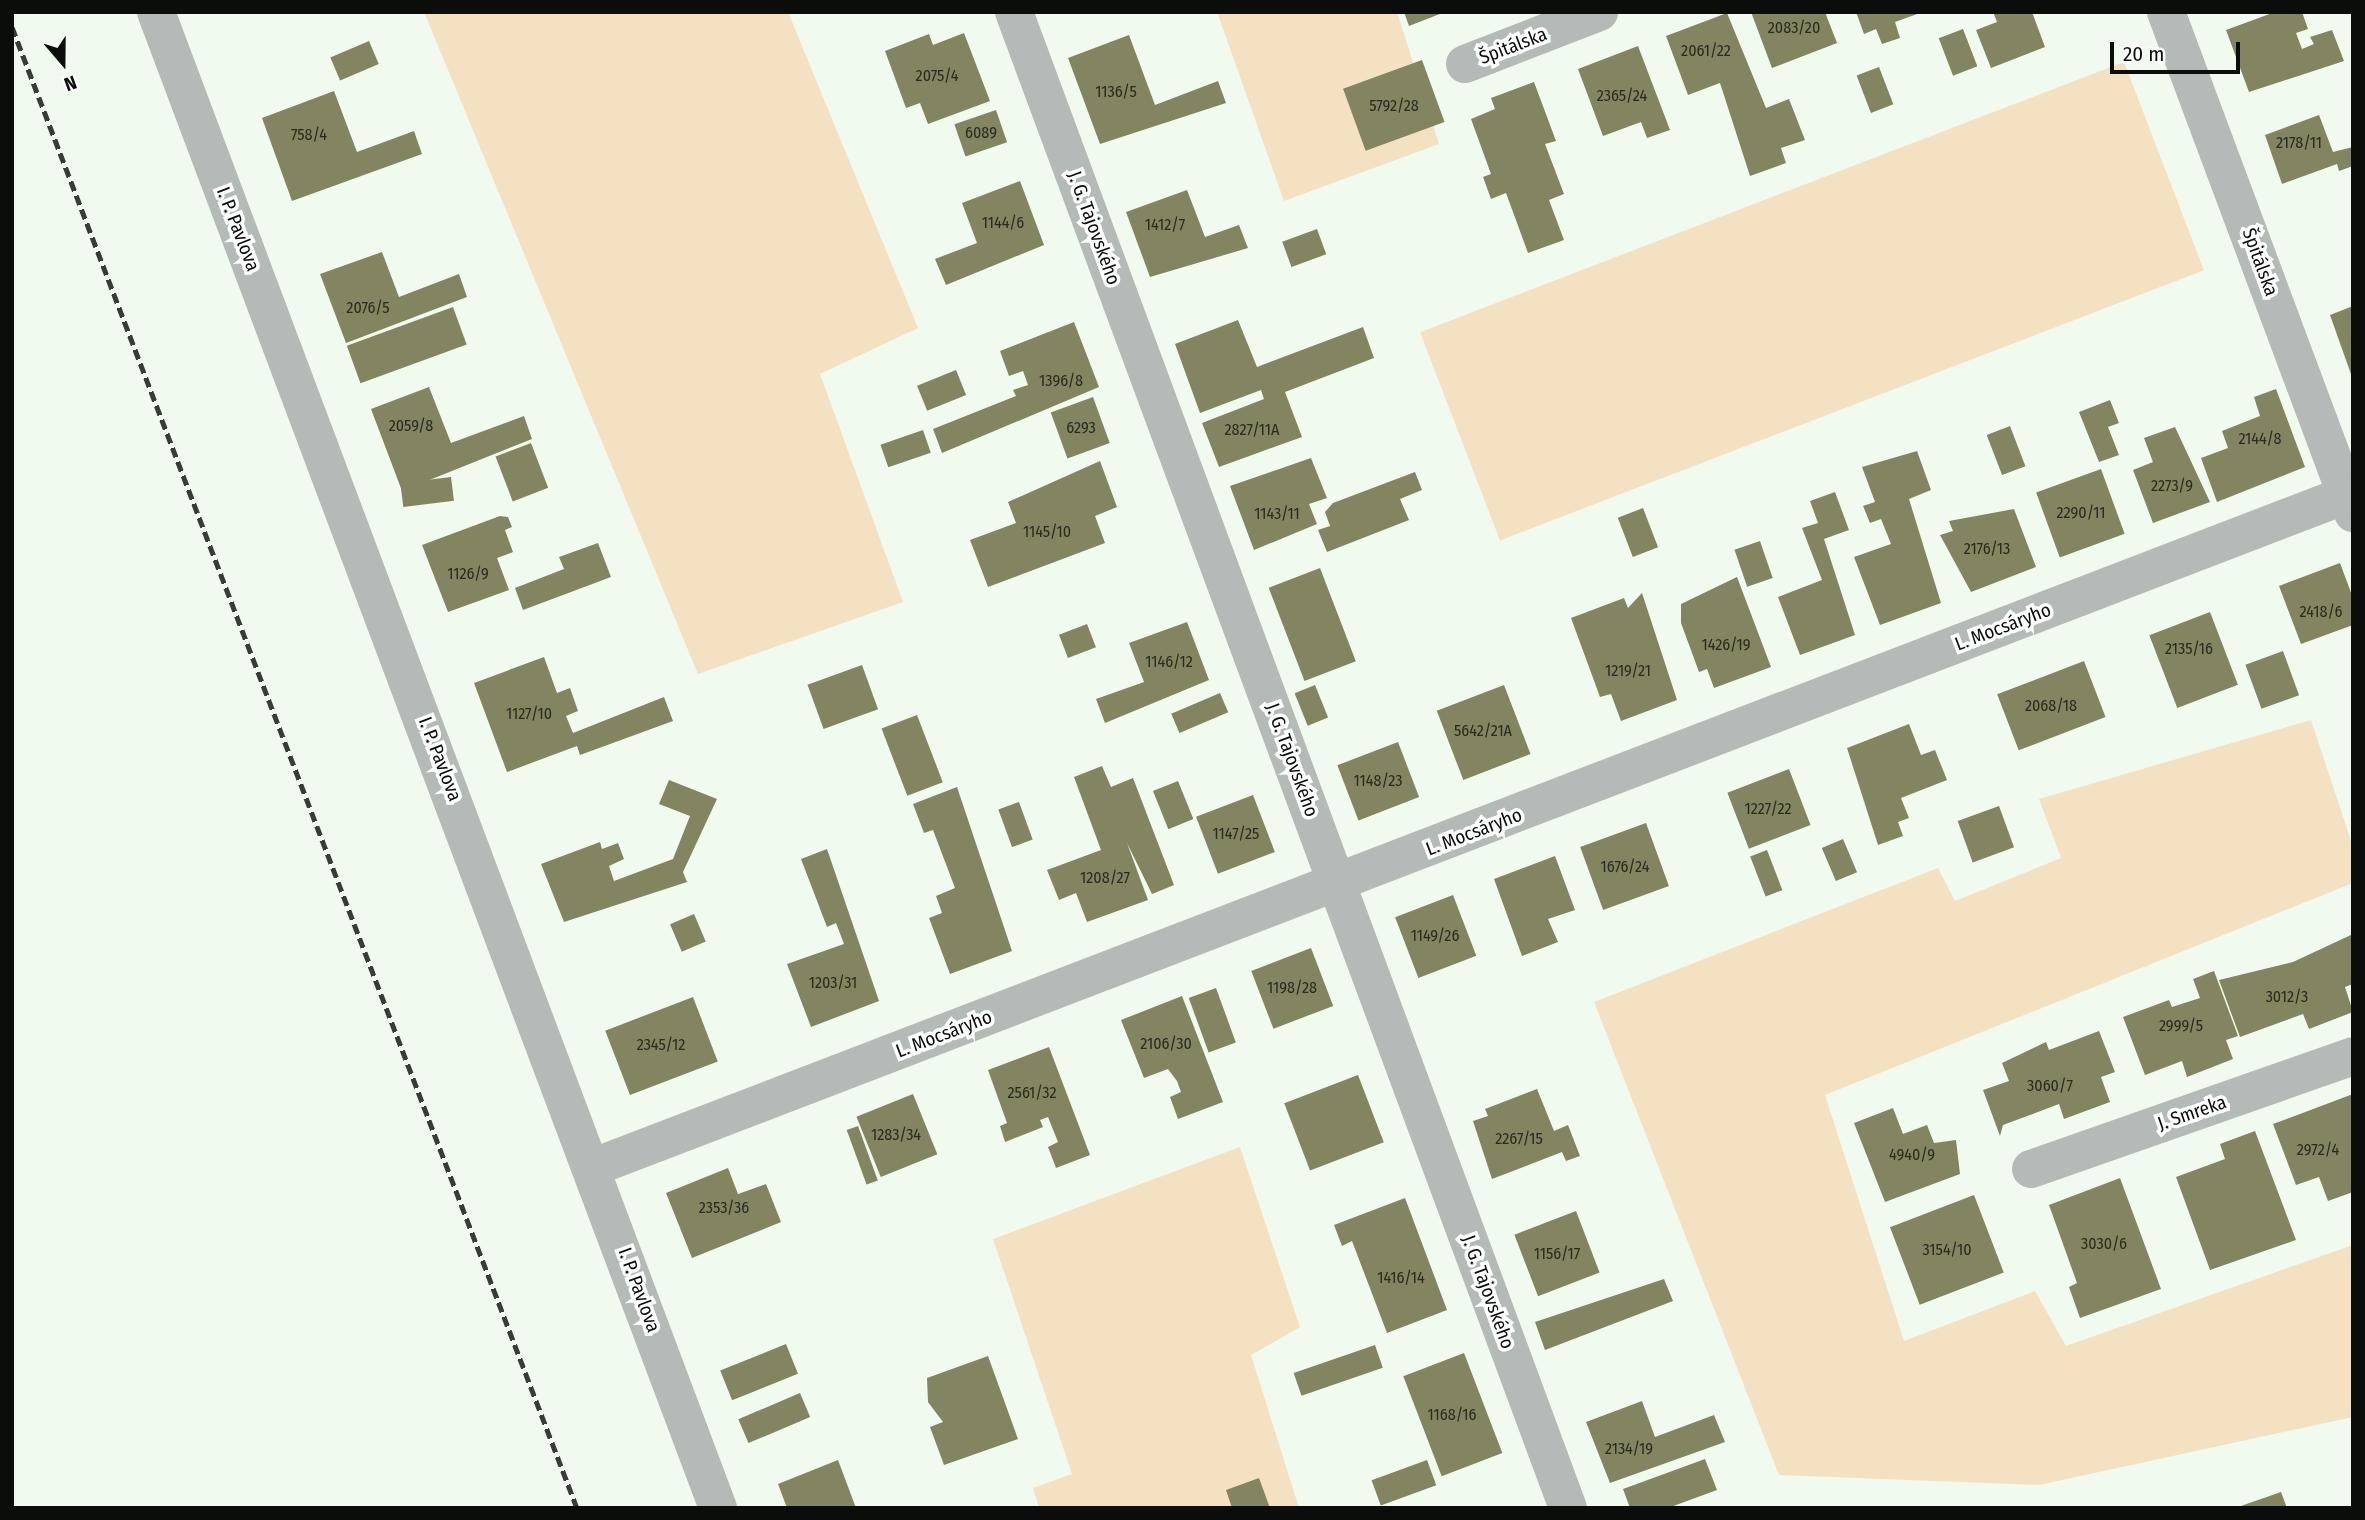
<!DOCTYPE html>
<html>
<head>
<meta charset="utf-8">
<style>
	body { margin:0 }
	#map { position:relative; width:2365px; height:1520px; overflow:hidden; background:#f0faee; font-family:"Fira Sans Condensed",sans-serif }
	div>[style] { position:absolute }
	.green>* { inset:0; background:#f4e1c1; transform-origin:0 0 }
	.building>* { inset:0; background:#838561; transform-origin:0 0 }
	.street>* { height:38px; margin:-19px; padding:0 19px; transform-origin:19px; border-radius:19px; background:#b3bab7 }
	.rail>* { height:5px; margin-top:-2.5px; transform-origin:0; background:repeating-linear-gradient(90deg,#383c37 0 10px,transparent 0 15px) }
	span { translate:-50% -50%; white-space:nowrap; text-align:center; line-height:1.15; -webkit-text-stroke:7px #fff; paint-order:stroke }
	.number-label { font-size:16px; color:#282b1f }
	.number-label span { -webkit-text-stroke-width:0 }
	.street-label { font-size:19px; color:#0a0d09 }
	.frame { position:absolute; inset:0; border:14px solid #0a0d09; pointer-events:none }
	.north { position:absolute; left:28px; top:28px; width:70px; height:70px; -webkit-text-stroke:5px #fff; paint-order:stroke; rotate:160deg; font-size:19px; font-weight:700; line-height:28px; text-align:center; color:#0a0d09 }
	.north::after { content:''; display:block; margin:auto; width:24px; height:32px; background:#0a0d09; clip-path:polygon(50% 0,100% 100%,50% 72%,0 100%) }
	.scale { position:absolute; left:2110px; top:42px; width:130px; height:32px; box-sizing:border-box; border:4px solid #0a0d09; border-top:0; padding-left:9px; font-size:21px; line-height:24px; white-space:nowrap; color:#0a0d09; -webkit-text-stroke:5px #fff; paint-order:stroke }
</style>
</head>
<body>
<div id="map">
	<div class="green">
		<div style="clip-path:polygon(424px 12px,788px 12px,918px 328px,820px 374px,903px 602px,698px 674px)"></div>
		<div style="clip-path:polygon(1217px 12px,1397px 12px,1439px 144px,1284px 201px)"></div>
		<div style="left:2124px;top:62px;width:223px;height:754px;rotate:69deg"></div>
		<div style="clip-path:polygon(2311px 720px,2353px 847px,2353px 883px,1825px 1095px,1904px 1341px,2035px 1291px,2066px 1346px,2353px 1245px,2353px 1417px,2039px 1485px,1779px 1475px,1594px 1002px,1938px 868px,1955px 901px,2061px 858px,2039px 799px)"></div>
		<div style="clip-path:polygon(1240px 1147px,1300px 1327px,1251px 1355px,1299px 1508px,1039px 1508px,1033px 1488px,1072px 1474px,993px 1239px)"></div>
	</div>
	<div class="building">
		<div style="clip-path:polygon(1404px 12px,1445px 12px,1409px 26px)"></div>
		<div style="clip-path:polygon(1751px 12px,1825px 12px,1837px 43px,1772px 68px)"></div>
		<div style="clip-path:polygon(1856px 12px,1920px 12px,1920px 13px,1895px 22px,1900px 38px,1882px 44px,1876px 29px,1864px 34px)"></div>
		<div style="clip-path:polygon(1993px 12px,2032px 12px,2045px 47px,1991px 68px,1976px 30px,1997px 22px)"></div>
		<div style="clip-path:polygon(2275px 12px,2302px 12px,2308px 29px,2296px 33px,2302px 49px,2314px 44px,2310px 37px,2332px 30px,2344px 61px,2249px 92px,2226px 30px)"></div>
		<div style="clip-path:polygon(1727px 13px,1766px 108px,1789px 99px,1805px 140px,1781px 148px,1786px 163px,1750px 176px,1720px 83px,1688px 95px,1666px 36px)"></div>
		<div style="left:1963px;top:29px;width:40px;height:26px;rotate:69deg"></div>
		<div style="clip-path:polygon(964px 33px,990px 101px,928px 124px,920px 103px,906px 108px,885px 51px,929px 34px,933px 45px)"></div>
		<div style="clip-path:polygon(1129px 35px,1155px 105px,1218px 81px,1226px 103px,1100px 144px,1068px 58px)"></div>
		<div style="left:369px;top:41px;width:25px;height:42px;rotate:67deg"></div>
		<div style="clip-path:polygon(1638px 46px,1670px 130px,1647px 138px,1641px 122px,1603px 136px,1578px 69px)"></div>
		<div style="left:1422px;top:60px;width:66px;height:84px;rotate:70deg"></div>
		<div style="left:1879px;top:67px;width:40px;height:24px;rotate:69deg"></div>
		<div style="clip-path:polygon(1534px 82px,1556px 141px,1545px 144px,1564px 194px,1549px 200px,1564px 240px,1528px 253px,1506px 193px,1491px 199px,1483px 177px,1491px 174px,1471px 119px,1495px 109px,1491px 98px)"></div>
		<div style="clip-path:polygon(334px 91px,357px 152px,414px 131px,422px 154px,292px 201px,262px 118px)"></div>
		<div style="left:996px;top:110px;width:34px;height:44px;rotate:71deg"></div>
		<div style="clip-path:polygon(2319px 115px,2333px 152px,2353px 147px,2353px 166px,2339px 171px,2337px 164px,2282px 184px,2265px 135px)"></div>
		<div style="clip-path:polygon(1020px 181px,1044px 245px,946px 285px,935px 259px,977px 243px,962px 203px)"></div>
		<div style="clip-path:polygon(1187px 190px,1205px 237px,1239px 225px,1248px 248px,1150px 277px,1126px 212px)"></div>
		<div style="left:1317px;top:229px;width:27px;height:37px;rotate:70deg"></div>
		<div style="clip-path:polygon(382px 252px,399px 297px,459px 274px,467px 297px,346px 343px,320px 274px)"></div>
		<div style="clip-path:polygon(2353px 306px,2353px 377px,2352px 377px,2330px 315px)"></div>
		<div style="left:453px;top:307px;width:40px;height:113px;rotate:70deg"></div>
		<div style="clip-path:polygon(1238px 320px,1257px 367px,1363px 327px,1374px 358px,1285px 392px,1302px 437px,1219px 467px,1202px 423px,1264px 399px,1261px 390px,1200px 413px,1175px 344px)"></div>
		<div style="clip-path:polygon(1074px 322px,1099px 387px,942px 453px,933px 429px,1016px 396px,1013px 390px,1028px 385px,1023px 371px,1009px 376px,1000px 351px)"></div>
		<div style="left:956px;top:370px;width:27px;height:42px;rotate:68deg"></div>
		<div style="clip-path:polygon(429px 387px,451px 443px,524px 416px,532px 439px,402px 491px,371px 409px)"></div>
		<div style="clip-path:polygon(2276px 389px,2305px 467px,2217px 502px,2201px 458px,2228px 448px,2222px 431px,2260px 416px,2254px 397px)"></div>
		<div style="left:1093px;top:397px;width:49px;height:45px;rotate:70deg"></div>
		<div style="clip-path:polygon(2110px 400px,2119px 423px,2108px 427px,2119px 455px,2099px 462px,2079px 412px)"></div>
		<div style="left:2010px;top:426px;width:43px;height:25px;rotate:69deg"></div>
		<div style="clip-path:polygon(2175px 427px,2210px 502px,2153px 523px,2133px 470px,2153px 462px,2144px 438px)"></div>
		<div style="left:923px;top:430px;width:24px;height:45px;rotate:71deg"></div>
		<div style="left:531px;top:443px;width:48px;height:38px;rotate:69deg"></div>
		<div style="clip-path:polygon(1917px 451px,1931px 490px,1909px 499px,1941px 603px,1880px 625px,1854px 557px,1891px 544px,1881px 519px,1870px 523px,1863px 506px,1875px 502px,1862px 467px)"></div>
		<div style="clip-path:polygon(1311px 458px,1327px 498px,1309px 504px,1317px 524px,1254px 550px,1230px 486px)"></div>
		<div style="clip-path:polygon(1100px 461px,1117px 507px,1095px 516px,1105px 543px,988px 587px,970px 540px,1016px 523px,1008px 502px)"></div>
		<div style="left:2101px;top:469px;width:69px;height:69px;rotate:70deg"></div>
		<div style="clip-path:polygon(1415px 472px,1422px 490px,1400px 499px,1409px 520px,1327px 552px,1318px 530px,1330px 526px,1325px 512px,1333px 503px)"></div>
		<div style="left:451px;top:477px;width:24px;height:51px;rotate:83deg"></div>
		<div style="clip-path:polygon(1835px 492px,1849px 530px,1824px 539px,1855px 635px,1800px 655px,1778px 597px,1822px 580px,1802px 528px,1818px 523px,1810px 501px)"></div>
		<div style="left:1643px;top:508px;width:42px;height:27px;rotate:69deg"></div>
		<div style="clip-path:polygon(2014px 509px,2036px 567px,1971px 592px,1940px 535px,1953px 531px,1949px 521px)"></div>
		<div style="clip-path:polygon(500px 516px,508px 517px,512px 527px,505px 530px,513px 552px,497px 558px,509px 590px,448px 612px,422px 545px)"></div>
		<div style="left:1760px;top:541px;width:39px;height:27px;rotate:71deg"></div>
		<div style="clip-path:polygon(598px 543px,611px 577px,523px 610px,515px 588px,564px 569px,559px 557px)"></div>
		<div style="clip-path:polygon(2340px 563px,2353px 598px,2353px 625px,2301px 644px,2279px 586px)"></div>
		<div style="left:1320px;top:568px;width:100px;height:55px;rotate:69deg"></div>
		<div style="clip-path:polygon(1737px 577px,1771px 667px,1714px 688px,1707px 669px,1699px 672px,1681px 623px,1681px 604px)"></div>
		<div style="clip-path:polygon(1642px 593px,1677px 700px,1621px 721px,1611px 694px,1600px 697px,1571px 618px,1624px 598px,1628px 608px)"></div>
		<div style="left:2210px;top:612px;width:78px;height:65px;rotate:69deg"></div>
		<div style="clip-path:polygon(1187px 622px,1209px 680px,1105px 723px,1096px 699px,1144px 682px,1129px 643px)"></div>
		<div style="left:1087px;top:624px;width:25px;height:30px;rotate:69deg"></div>
		<div style="left:2283px;top:651px;width:47px;height:40px;rotate:70deg"></div>
		<div style="clip-path:polygon(544px 657px,557px 693px,570px 688px,578px 711px,566px 716px,573px 733px,664px 697px,673px 721px,580px 755px,577px 746px,507px 772px,474px 683px)"></div>
		<div style="left:2084px;top:661px;width:60px;height:93px;rotate:69deg"></div>
		<div style="left:862px;top:665px;width:47px;height:58px;rotate:70deg"></div>
		<div style="left:1315px;top:685px;width:35px;height:22px;rotate:68deg"></div>
		<div style="left:1504px;top:685px;width:74px;height:72px;rotate:69deg"></div>
		<div style="left:1220px;top:693px;width:21px;height:53px;rotate:67deg"></div>
		<div style="left:917px;top:715px;width:72px;height:38px;rotate:69deg"></div>
		<div style="clip-path:polygon(1909px 724px,1921px 755px,1935px 750px,1947px 780px,1901px 798px,1909px 818px,1898px 822px,1903px 836px,1878px 845px,1847px 748px)"></div>
		<div style="left:1398px;top:742px;width:59px;height:65px;rotate:69deg"></div>
		<div style="clip-path:polygon(1102px 766px,1111px 787px,1133px 778px,1174px 885px,1152px 894px,1127px 843px,1148px 900px,1087px 922px,1076px 893px,1059px 900px,1047px 870px,1101px 850px,1074px 777px)"></div>
		<div style="left:1789px;top:769px;width:60px;height:66px;rotate:69deg"></div>
		<div style="clip-path:polygon(669px 780px,717px 799px,683px 872px,687px 882px,564px 922px,541px 864px,600px 842px,602px 849px,618px 843px,624px 859px,609px 866px,614px 881px,673px 859px,690px 816px,659px 804px)"></div>
		<div style="left:1178px;top:781px;width:41px;height:27px;rotate:68deg"></div>
		<div style="clip-path:polygon(957px 787px,1012px 951px,950px 974px,929px 918px,942px 913px,936px 896px,955px 888px,933px 830px,924px 833px,913px 804px)"></div>
		<div style="left:1253px;top:795px;width:61px;height:61px;rotate:69deg"></div>
		<div style="left:1019px;top:802px;width:40px;height:22px;rotate:70deg"></div>
		<div style="left:1999px;top:806px;width:44px;height:44px;rotate:70deg"></div>
		<div style="left:1646px;top:823px;width:67px;height:70px;rotate:70deg"></div>
		<div style="left:1843px;top:839px;width:36px;height:23px;rotate:67deg"></div>
		<div style="clip-path:polygon(827px 849px,879px 1001px,811px 1027px,787px 964px,844px 944px,836px 923px,827px 927px,801px 859px)"></div>
		<div style="left:1767px;top:850px;width:43px;height:18px;rotate:69deg"></div>
		<div style="clip-path:polygon(1555px 856px,1575px 910px,1548px 919px,1558px 942px,1522px 956px,1494px 879px)"></div>
		<div style="left:1453px;top:895px;width:65px;height:62px;rotate:69deg"></div>
		<div style="left:694px;top:914px;width:30px;height:26px;rotate:67deg"></div>
		<div style="clip-path:polygon(2353px 934px,2353px 984px,2345px 987px,2353px 1012px,2309px 1029px,2303px 1014px,2240px 1037px,2219px 980px,2293px 962px)"></div>
		<div style="left:1311px;top:948px;width:62px;height:64px;rotate:69deg"></div>
		<div style="clip-path:polygon(2214px 971px,2238px 1036px,2226px 1040px,2233px 1059px,2187px 1077px,2182px 1061px,2145px 1075px,2123px 1017px,2169px 1000px,2172px 1007px,2200px 998px,2193px 979px)"></div>
		<div style="left:1216px;top:988px;width:58px;height:29px;rotate:70deg"></div>
		<div style="clip-path:polygon(1182px 996px,1223px 1102px,1178px 1119px,1170px 1097px,1181px 1092px,1177px 1081px,1168px 1069px,1144px 1078px,1121px 1020px)"></div>
		<div style="left:693px;top:997px;width:69px;height:94px;rotate:69deg"></div>
		<div style="clip-path:polygon(2099px 1031px,2115px 1072px,2101px 1077px,2110px 1102px,2064px 1119px,2059px 1104px,2003px 1125px,2000px 1136px,1983px 1090px,2009px 1081px,2002px 1063px,2046px 1042px,2049px 1050px)"></div>
		<div style="clip-path:polygon(1049px 1047px,1090px 1155px,1056px 1168px,1048px 1147px,1058px 1142px,1048px 1117px,1040px 1120px,1043px 1127px,1005px 1142px,1000px 1126px,1007px 1123px,988px 1070px)"></div>
		<div style="left:1358px;top:1075px;width:72px;height:79px;rotate:69deg"></div>
		<div style="clip-path:polygon(1537px 1089px,1554px 1131px,1568px 1125px,1580px 1156px,1566px 1161px,1562px 1152px,1492px 1179px,1473px 1121px,1488px 1116px,1485px 1109px)"></div>
		<div style="left:913px;top:1094px;width:65px;height:61px;rotate:68deg"></div>
		<div style="clip-path:polygon(2353px 1094px,2353px 1192px,2328px 1201px,2319px 1177px,2296px 1185px,2273px 1124px)"></div>
		<div style="clip-path:polygon(1893px 1108px,1903px 1134px,1927px 1125px,1934px 1143px,1956px 1140px,1960px 1174px,1885px 1202px,1854px 1123px)"></div>
		<div style="left:858px;top:1126px;width:58px;height:12px;rotate:70deg"></div>
		<div style="clip-path:polygon(2255px 1131px,2296px 1240px,2210px 1270px,2176px 1177px,2225px 1159px,2220px 1144px)"></div>
		<div style="clip-path:polygon(728px 1168px,738px 1194px,766px 1184px,781px 1222px,692px 1258px,666px 1193px)"></div>
		<div style="clip-path:polygon(2120px 1178px,2161px 1289px,2080px 1318px,2069px 1287px,2077px 1283px,2049px 1205px)"></div>
		<div style="left:1974px;top:1195px;width:83px;height:90px;rotate:69deg"></div>
		<div style="clip-path:polygon(1405px 1198px,1447px 1310px,1387px 1333px,1352px 1241px,1342px 1246px,1334px 1225px)"></div>
		<div style="left:1576px;top:1211px;width:66px;height:66px;rotate:69deg"></div>
		<div style="clip-path:polygon(1664px 1279px,1673px 1301px,1545px 1350px,1535px 1322px)"></div>
		<div style="left:786px;top:1344px;width:32px;height:71px;rotate:68deg"></div>
		<div style="left:1375px;top:1345px;width:24px;height:86px;rotate:71deg"></div>
		<div style="left:1464px;top:1353px;width:107px;height:65px;rotate:69deg"></div>
		<div style="clip-path:polygon(988px 1356px,1018px 1439px,944px 1465px,930px 1427px,943px 1422px,928px 1402px,927px 1378px)"></div>
		<div style="left:800px;top:1393px;width:26px;height:67px;rotate:67deg"></div>
		<div style="clip-path:polygon(1642px 1401px,1655px 1437px,1714px 1415px,1725px 1442px,1610px 1483px,1586px 1422px)"></div>
		<div style="clip-path:polygon(1705px 1459px,1717px 1490px,1668px 1508px,1630px 1508px,1623px 1489px)"></div>
		<div style="clip-path:polygon(838px 1460px,856px 1508px,787px 1508px,778px 1484px)"></div>
		<div style="left:1427px;top:1460px;width:27px;height:59px;rotate:70deg"></div>
		<div style="clip-path:polygon(1259px 1478px,1270px 1508px,1232px 1508px,1226px 1490px)"></div>
		<div style="clip-path:polygon(2281px 1492px,2287px 1508px,2238px 1508px,2238px 1507px)"></div>
	</div>
	<div class="street">
		<div style="left:156px;top:12px;width:1598px;rotate:69.41deg"></div>
		<div style="left:1014px;top:12px;width:1595px;rotate:69.68deg"></div>
		<div style="left:2166px;top:12px;width:535px;rotate:69.53deg"></div>
		<div style="left:1465px;top:64px;width:144px;rotate:-21.2deg"></div>
		<div style="left:594px;top:1167px;width:1884px;rotate:-20.99deg"></div>
		<div style="left:2031px;top:1169px;width:341px;rotate:-19.3deg"></div>
	</div>
	<div class="rail">
		<div style="left:12px;top:27px;width:1585px;rotate:69.12deg"></div>
	</div>
	<div class="number-label">
		<span style="left:1794px;top:28px">2083/20</span>
		<span style="left:1706px;top:51px">2061/22</span>
		<span style="left:937px;top:76px">2075/4</span>
		<span style="left:1116px;top:92px">1136/5</span>
		<span style="left:1622px;top:96px">2365/24</span>
		<span style="left:1394px;top:106px">5792/28</span>
		<span style="left:981px;top:133px">6089</span>
		<span style="left:309px;top:135px">758/4</span>
		<span style="left:2299px;top:143px">2178/11</span>
		<span style="left:1003px;top:223px">1144/6</span>
		<span style="left:1165px;top:225px">1412/7</span>
		<span style="left:368px;top:308px">2076/5</span>
		<span style="left:1061px;top:381px">1396/8</span>
		<span style="left:411px;top:426px">2059/8</span>
		<span style="left:1081px;top:428px">6293</span>
		<span style="left:1252px;top:430px">2827/11A</span>
		<span style="left:2260px;top:439px">2144/8</span>
		<span style="left:2172px;top:486px">2273/9</span>
		<span style="left:2081px;top:513px">2290/11</span>
		<span style="left:1277px;top:514px">1143/11</span>
		<span style="left:1047px;top:532px">1145/10</span>
		<span style="left:1987px;top:549px">2176/13</span>
		<span style="left:468px;top:574px">1126/9</span>
		<span style="left:2321px;top:612px">2418/6</span>
		<span style="left:1726px;top:645px">1426/19</span>
		<span style="left:2189px;top:649px">2135/16</span>
		<span style="left:1169px;top:662px">1146/12</span>
		<span style="left:1628px;top:671px">1219/21</span>
		<span style="left:2051px;top:706px">2068/18</span>
		<span style="left:529px;top:714px">1127/10</span>
		<span style="left:1483px;top:731px">5642/21A</span>
		<span style="left:1378px;top:781px">1148/23</span>
		<span style="left:1768px;top:809px">1227/22</span>
		<span style="left:1236px;top:834px">1147/25</span>
		<span style="left:1625px;top:867px">1676/24</span>
		<span style="left:1105px;top:878px">1208/27</span>
		<span style="left:1435px;top:936px">1149/26</span>
		<span style="left:833px;top:983px">1203/31</span>
		<span style="left:1292px;top:988px">1198/28</span>
		<span style="left:2287px;top:997px">3012/3</span>
		<span style="left:2181px;top:1026px">2999/5</span>
		<span style="left:1166px;top:1044px">2106/30</span>
		<span style="left:661px;top:1045px">2345/12</span>
		<span style="left:2050px;top:1086px">3060/7</span>
		<span style="left:1032px;top:1093px">2561/32</span>
		<span style="left:896px;top:1135px">1283/34</span>
		<span style="left:1519px;top:1139px">2267/15</span>
		<span style="left:2318px;top:1150px">2972/4</span>
		<span style="left:1912px;top:1155px">4940/9</span>
		<span style="left:724px;top:1208px">2353/36</span>
		<span style="left:2104px;top:1244px">3030/6</span>
		<span style="left:1947px;top:1250px">3154/10</span>
		<span style="left:1557px;top:1254px">1156/17</span>
		<span style="left:1401px;top:1278px">1416/14</span>
		<span style="left:1452px;top:1415px">1168/16</span>
		<span style="left:1629px;top:1449px">2134/19</span>
	</div>
	<div class="street-label">
		<span style="left:1513px;top:46px;rotate:-21deg">Špitálska</span>
		<span style="left:1094px;top:228px;rotate:70deg">J. G. Tajovského</span>
		<span style="left:238px;top:229px;rotate:69deg">I. P. Pavlova</span>
		<span style="left:2260px;top:262px;rotate:70deg">Špitálska</span>
		<span style="left:2003px;top:627px;rotate:-21deg">L. Mocsáryho</span>
		<span style="left:440px;top:759px;rotate:69deg">I. P. Pavlova</span>
		<span style="left:1292px;top:760px;rotate:70deg">J. G. Tajovského</span>
		<span style="left:1474px;top:832px;rotate:-21deg">L. Mocsáryho</span>
		<span style="left:944px;top:1034px;rotate:-21deg">L. Mocsáryho</span>
		<span style="left:2192px;top:1113px;rotate:-19deg">J. Smreka</span>
		<span style="left:639px;top:1290px;rotate:70deg">I. P. Pavlova</span>
		<span style="left:1488px;top:1292px;rotate:70deg">J. G. Tajovského</span>
	</div>
	<div class="frame"></div>
	<div class="north">N</div>
	<div class="scale">20 m</div>
</div>
</body>
</html>
